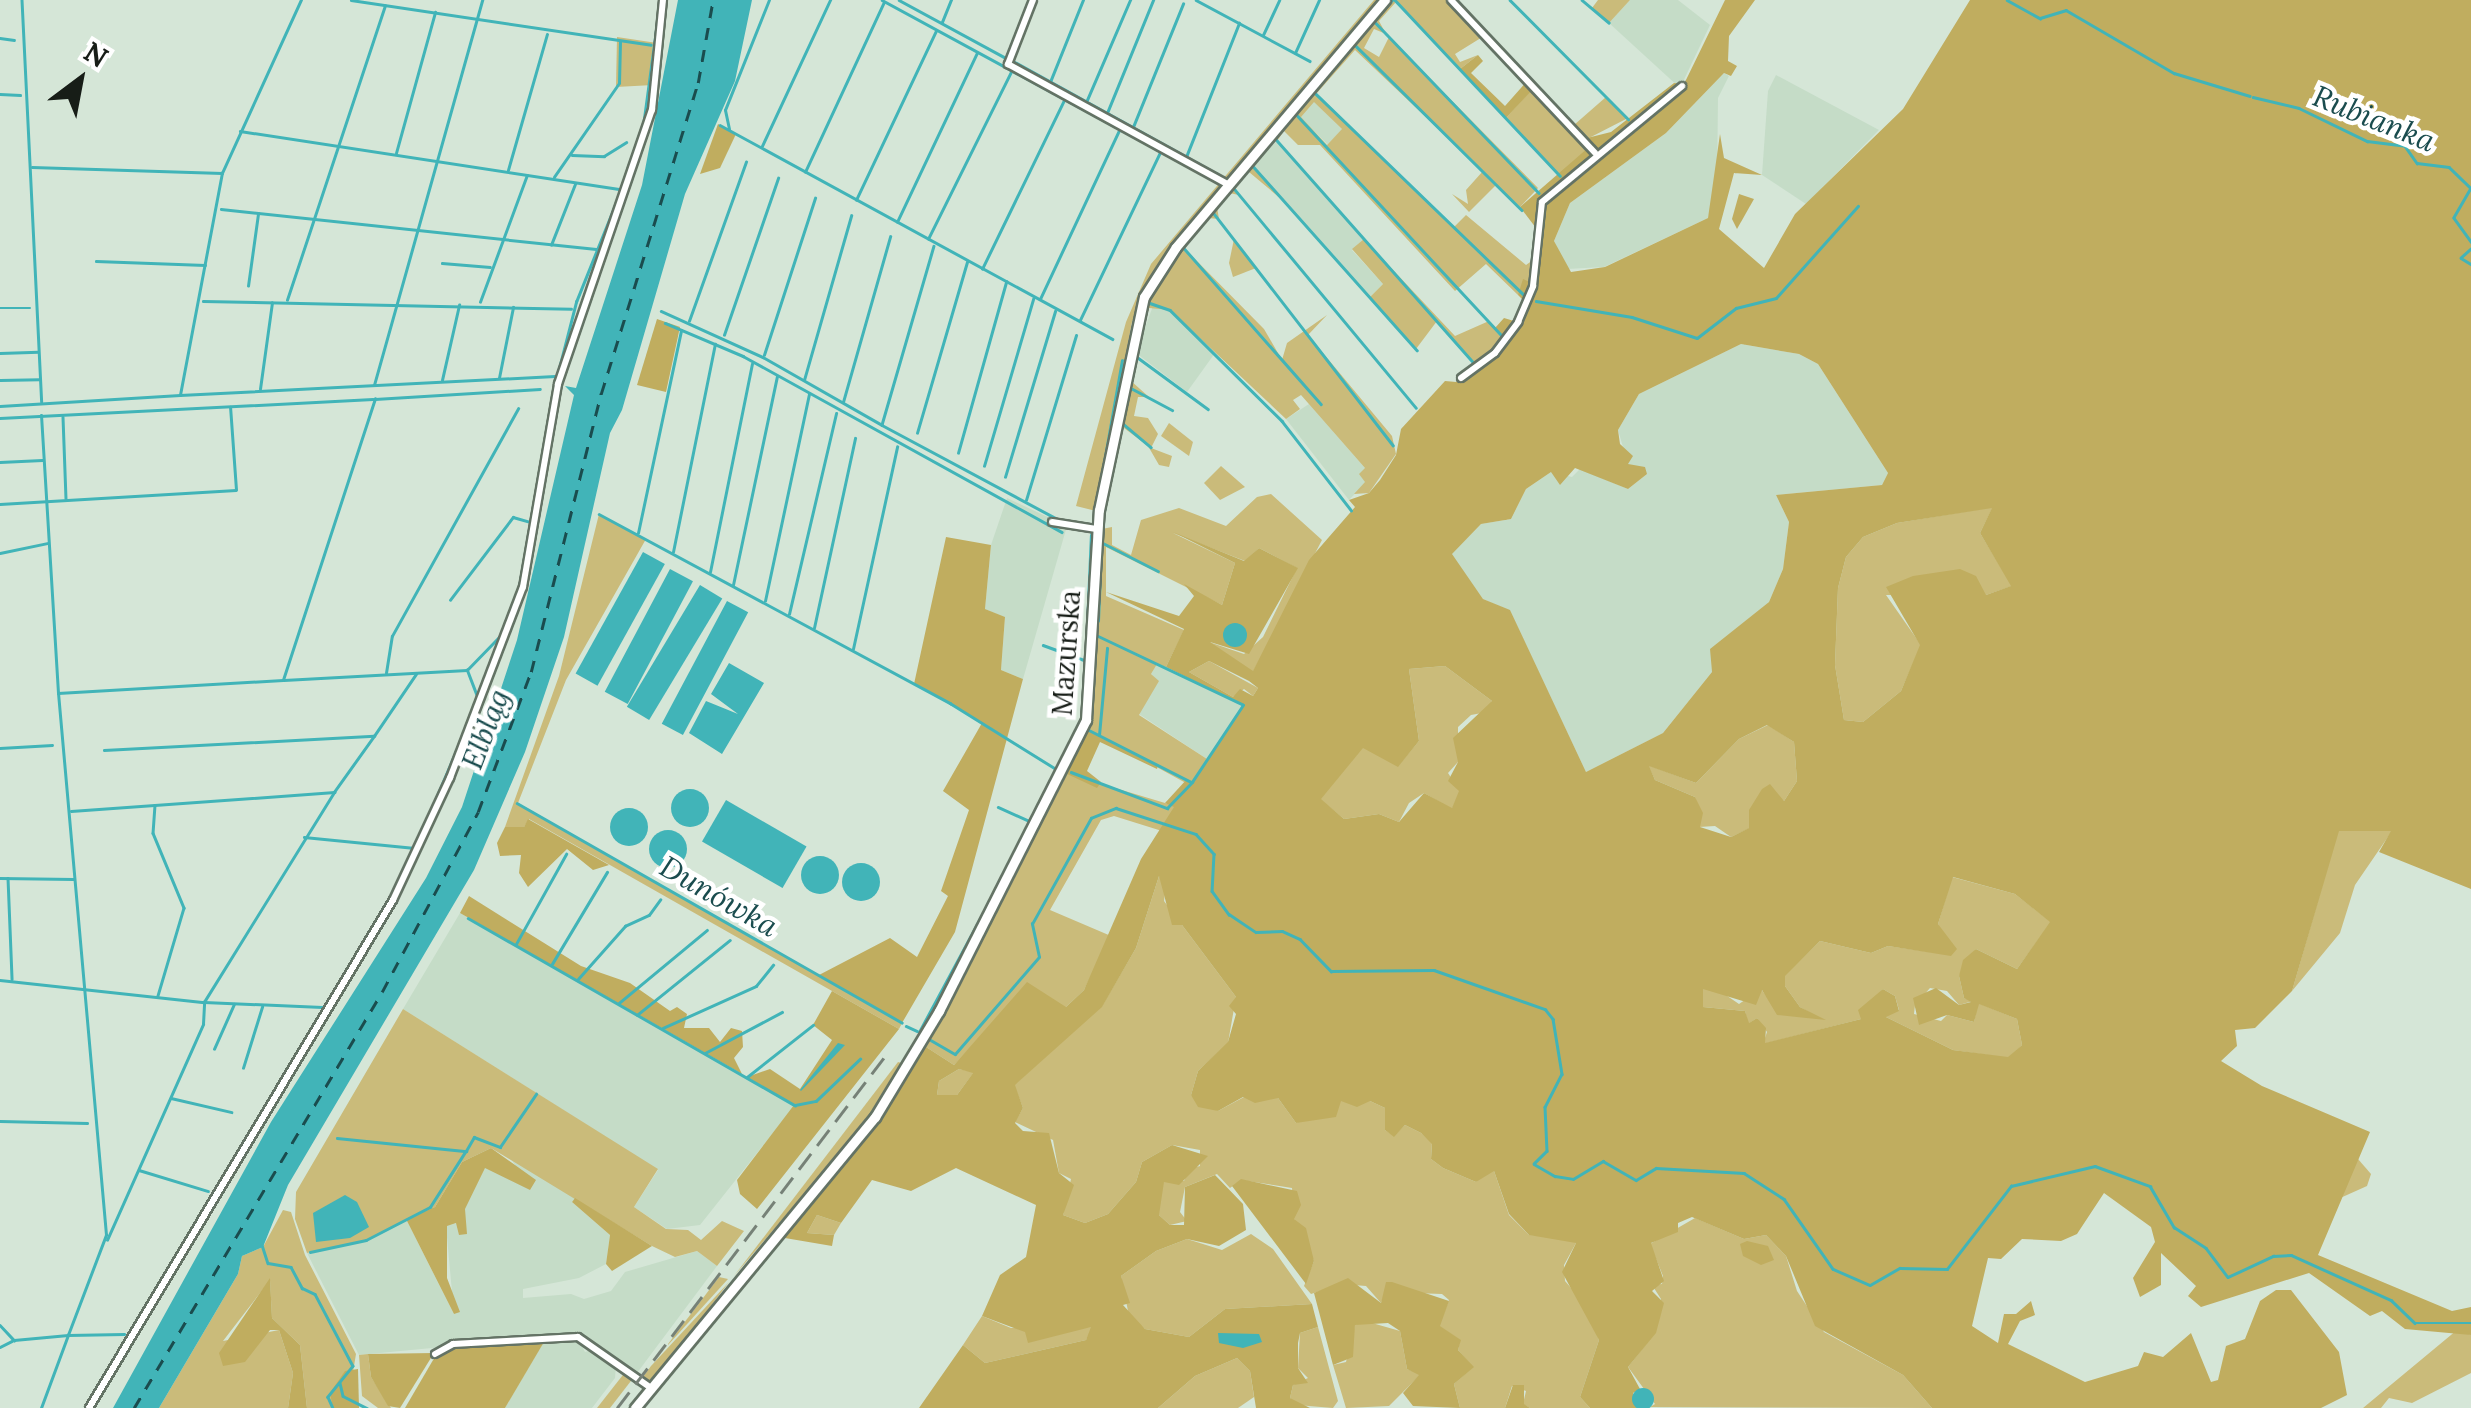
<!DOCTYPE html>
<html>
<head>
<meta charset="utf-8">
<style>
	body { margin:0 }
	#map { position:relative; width:2471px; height:1408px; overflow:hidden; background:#d5e6d7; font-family:Lora,serif }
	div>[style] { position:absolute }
	.built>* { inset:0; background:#c5dcc7; transform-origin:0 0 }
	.green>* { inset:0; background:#cabb7a }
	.forest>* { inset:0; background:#c0ad5f }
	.water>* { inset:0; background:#41b4b8; transform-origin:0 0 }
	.round { border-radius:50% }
	.stream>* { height:2.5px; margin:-1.25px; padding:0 1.25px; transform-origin:1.25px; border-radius:1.25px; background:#41b4b8 }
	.ferry>* { height:2.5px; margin-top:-1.25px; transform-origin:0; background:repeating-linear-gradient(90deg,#1a4c4e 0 12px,transparent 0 22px) }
	.roads { filter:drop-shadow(2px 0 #647365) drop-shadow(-2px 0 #647365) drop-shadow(0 2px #647365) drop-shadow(0 -2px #647365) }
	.street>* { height:6px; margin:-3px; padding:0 3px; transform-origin:3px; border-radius:3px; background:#fff }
	.secondary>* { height:9px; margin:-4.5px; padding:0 4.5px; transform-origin:4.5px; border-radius:4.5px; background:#fff }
	.rail>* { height:2.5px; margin-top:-1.25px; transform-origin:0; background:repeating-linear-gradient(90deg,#768177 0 20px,transparent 0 30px) }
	span { translate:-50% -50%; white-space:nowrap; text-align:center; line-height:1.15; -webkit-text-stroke:9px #fff; paint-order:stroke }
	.street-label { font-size:28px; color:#171d17 }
	.water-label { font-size:30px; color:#1a4c4e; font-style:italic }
	.north { position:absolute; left:30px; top:30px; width:100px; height:100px; -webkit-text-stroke:8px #fff; paint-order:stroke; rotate:32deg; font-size:28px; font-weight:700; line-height:40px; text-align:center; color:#171d17 }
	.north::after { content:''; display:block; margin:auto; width:35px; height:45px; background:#171d17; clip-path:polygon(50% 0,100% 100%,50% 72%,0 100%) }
</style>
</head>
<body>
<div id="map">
	<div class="built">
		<div style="clip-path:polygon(1630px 0,1678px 0,1710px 25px,1680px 88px,1609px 23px)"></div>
		<div style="clip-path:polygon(1724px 73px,1729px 76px,1718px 98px,1717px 186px,1708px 218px,1604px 267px,1567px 269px,1554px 241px,1570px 203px,1666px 133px)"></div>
		<div style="clip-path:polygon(1776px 75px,1879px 130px,1806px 204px,1762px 175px,1768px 91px)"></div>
		<div style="left:1314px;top:101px;width:40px;height:21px;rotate:45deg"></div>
		<div style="clip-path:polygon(1277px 141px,1364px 239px,1352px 250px,1383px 284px,1370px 297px,1252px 165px)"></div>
		<div style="clip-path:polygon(1154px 303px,1170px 310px,1215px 353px,1187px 392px,1136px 353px)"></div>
		<div style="clip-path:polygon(1741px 344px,1799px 354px,1818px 364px,1888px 473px,1882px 485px,1776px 495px,1789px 522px,1783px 569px,1769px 602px,1711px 649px,1712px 672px,1663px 733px,1586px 772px,1510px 611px,1483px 599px,1451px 554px,1481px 524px,1511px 519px,1526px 489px,1551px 472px,1572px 477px,1580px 469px,1628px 489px,1647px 474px,1628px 464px,1618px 430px,1639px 394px)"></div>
		<div style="clip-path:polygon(1309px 404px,1365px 468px,1366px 482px,1349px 500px,1286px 419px)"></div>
		<div style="clip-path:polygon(1007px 498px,1067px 526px,1023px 679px,1001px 670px,1005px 618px,985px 609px,991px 545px)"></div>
		<div style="clip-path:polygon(1157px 663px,1243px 705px,1207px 759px,1139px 714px,1158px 681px,1151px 674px)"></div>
		<div style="clip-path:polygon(460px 913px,795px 1105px,700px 1225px,667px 1229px,634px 1207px,658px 1170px,403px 1009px)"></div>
		<div style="clip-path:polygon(511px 1159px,575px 1198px,572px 1202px,610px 1235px,606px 1264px,579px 1278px,523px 1289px,523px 1298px,571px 1294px,584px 1299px,611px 1291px,625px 1272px,697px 1251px,717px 1266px,637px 1373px,577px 1334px,359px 1355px,307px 1253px,366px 1240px,406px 1219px,454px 1314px,446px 1226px,457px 1223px,485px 1167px,530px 1189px)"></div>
		<div style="clip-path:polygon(580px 1342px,585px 1352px,594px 1349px,616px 1365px,615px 1378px,592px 1408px,505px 1408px,543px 1343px)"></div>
	</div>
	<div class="green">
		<div style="clip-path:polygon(1374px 0,1382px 0,1155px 271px,1132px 322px,1096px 511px,1076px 506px,1126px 322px,1151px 264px)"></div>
		<div style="clip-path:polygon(evenodd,1388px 0,1456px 0,1574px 125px,1606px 97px,1628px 118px,1587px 139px,1590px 147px,1559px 175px,1506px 118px,1533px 88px,1484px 36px,1455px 54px,1460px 62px,1478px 55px,1460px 69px,1396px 2px,1379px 21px,1386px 34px,1374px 29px,1364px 48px,1379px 57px,1389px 37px,1538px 188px,1520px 207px,1496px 185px,1469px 212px,1452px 194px,1468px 204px,1466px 190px,1483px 171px,1355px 50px,1316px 94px,1454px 227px,1466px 215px,1526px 265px,1533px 260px,1533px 283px,1518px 295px,1486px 264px,1455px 291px,1320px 145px,1298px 145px,1284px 131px,1277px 141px,1272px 135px,1388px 0,1314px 102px,1342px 129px,1327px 145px,1301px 117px,1314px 102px)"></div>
		<div style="clip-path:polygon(1598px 0,1630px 0,1609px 23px,1592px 8px)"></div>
		<div style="clip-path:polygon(617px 37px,657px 43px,653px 85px,616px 87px)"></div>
		<div style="clip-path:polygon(1249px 162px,1287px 204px,1249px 172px,1234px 188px,1239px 195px,1229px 193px,1217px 207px,1219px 219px,1208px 218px,1184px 248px,1264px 329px,1282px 360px,1287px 343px,1327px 315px,1308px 335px,1392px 436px,1396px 454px,1369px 493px,1354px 494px,1365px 482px,1359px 474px,1365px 468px,1301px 395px,1293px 400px,1300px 409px,1286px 419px,1170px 310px,1149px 308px,1131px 381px,1149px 397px,1138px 397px,1134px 416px,1148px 418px,1158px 434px,1151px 448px,1172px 456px,1169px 467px,1159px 465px,1148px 446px,1120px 425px,1102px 529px,1112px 527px,1112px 545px,1131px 555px,1141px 520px,1179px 508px,1226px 526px,1257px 497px,1271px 494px,1322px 540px,1253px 672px,1209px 642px,1244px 654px,1263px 637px,1297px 568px,1259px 548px,1245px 561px,1173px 533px,1235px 563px,1222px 605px,1106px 547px,1106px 596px,1184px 630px,1166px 667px,1157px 664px,1151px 674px,1159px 681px,1139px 715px,1207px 759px,1192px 782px,1184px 782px,1087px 729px,1100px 525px,1132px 344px,1154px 282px)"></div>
		<div style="clip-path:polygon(1234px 239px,1256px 268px,1233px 277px,1229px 263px)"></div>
		<div style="clip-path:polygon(1364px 239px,1455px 336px,1489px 321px,1501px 335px,1489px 357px,1477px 366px,1437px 321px,1416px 349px,1370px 297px,1383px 284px,1352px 249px)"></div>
		<div style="clip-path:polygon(1169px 423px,1193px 442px,1189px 456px,1161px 436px)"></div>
		<div style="clip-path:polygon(1221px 466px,1245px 487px,1220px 500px,1204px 483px)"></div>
		<div style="clip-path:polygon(1993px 507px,1980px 533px,2012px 586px,1986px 595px,1886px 595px,1921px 645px,1901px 691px,1863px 722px,1844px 720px,1835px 665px,1838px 588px,1846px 557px,1863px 537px,1897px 523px)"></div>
		<div style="clip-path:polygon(599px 514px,646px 539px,566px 680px,518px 803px,902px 1023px,899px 1029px,529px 819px,524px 827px,505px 827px,559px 676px)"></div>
		<div style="clip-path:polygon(1209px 661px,1258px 688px,1253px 696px,1244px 689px,1233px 697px,1189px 672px)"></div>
		<div style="clip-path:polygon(1445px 666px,1492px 701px,1487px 712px,1471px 715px,1458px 727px,1458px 762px,1448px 773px,1460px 791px,1452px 809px,1424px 793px,1409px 803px,1399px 822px,1379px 814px,1344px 819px,1320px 799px,1363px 747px,1398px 766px,1419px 741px,1409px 669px)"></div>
		<div style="clip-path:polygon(1768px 725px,1794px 742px,1797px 781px,1784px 801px,1776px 796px,1750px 828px,1731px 837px,1715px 826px,1699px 827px,1695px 797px,1655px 780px,1648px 765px,1696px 783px,1739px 739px)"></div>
		<div style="clip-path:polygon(1065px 773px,1175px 806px,1162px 831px,1114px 816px,1101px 820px,1050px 910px,1111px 936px,1084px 990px,1066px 1007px,1007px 1008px,954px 1065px,923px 1045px)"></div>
		<div style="clip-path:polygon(2338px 831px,2392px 831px,2355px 885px,2340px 933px,2292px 991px)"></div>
		<div style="clip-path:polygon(1159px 876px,1166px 882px,1164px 901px,1236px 997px,1228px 1043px,1198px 1071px,1191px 1095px,1218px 1111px,1244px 1097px,1278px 1098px,1296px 1123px,1340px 1101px,1370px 1101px,1385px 1108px,1385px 1130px,1394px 1136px,1405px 1125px,1421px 1133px,1432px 1143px,1431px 1159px,1443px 1168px,1476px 1182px,1488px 1169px,1494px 1171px,1509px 1215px,1529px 1235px,1570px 1236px,1576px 1243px,1564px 1265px,1565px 1281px,1585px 1304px,1599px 1340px,1580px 1397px,1590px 1408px,1530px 1408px,1523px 1404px,1526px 1391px,1512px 1386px,1505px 1408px,1460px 1408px,1454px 1384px,1473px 1367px,1458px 1350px,1460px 1340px,1439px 1326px,1449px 1300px,1442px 1294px,1385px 1292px,1381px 1303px,1366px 1286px,1341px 1284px,1311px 1294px,1304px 1286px,1314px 1261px,1294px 1219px,1292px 1188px,1241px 1180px,1230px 1188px,1217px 1174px,1185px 1187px,1180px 1212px,1187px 1221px,1170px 1225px,1159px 1215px,1158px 1194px,1164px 1181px,1184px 1181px,1189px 1169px,1200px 1166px,1200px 1150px,1172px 1145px,1142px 1162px,1136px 1182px,1108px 1214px,1085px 1223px,1063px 1215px,1071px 1179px,1059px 1173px,1053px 1140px,1015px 1122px,1023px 1108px,1014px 1085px,1102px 1006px,1136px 948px)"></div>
		<div style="clip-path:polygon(1952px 877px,2015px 894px,2051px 922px,2017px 969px,1976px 949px,1959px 976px,1964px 998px,1973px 1001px,1959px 1005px,1947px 991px,1930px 988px,1915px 1005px,1914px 1014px,1941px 1021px,1947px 1015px,1974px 1022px,1978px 1003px,2017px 1019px,2022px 1045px,2008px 1058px,1953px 1050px,1884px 1016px,1899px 1010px,1895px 996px,1883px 989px,1861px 1019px,1763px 1044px,1767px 1032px,1757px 1018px,1748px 1024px,1745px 1011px,1703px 1007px,1703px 989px,1714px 987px,1739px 1004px,1761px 989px,1772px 1004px,1819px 1018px,1800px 1007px,1785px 986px,1785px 975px,1820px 941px,1871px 953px,1888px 946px,1951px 955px,1938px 924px)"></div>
		<div style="clip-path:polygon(403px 1009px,658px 1169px,634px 1207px,666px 1229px,688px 1230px,701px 1240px,722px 1221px,744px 1231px,717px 1266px,697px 1251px,675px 1257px,652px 1246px,491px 1148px,462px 1162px,435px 1207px,366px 1240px,307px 1253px,295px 1219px,296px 1192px)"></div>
		<div style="clip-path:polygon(898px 1062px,906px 1064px,880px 1105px,734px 1276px)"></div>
		<div style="clip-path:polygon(959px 1069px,974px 1072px,957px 1095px,937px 1095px,939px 1081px)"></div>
		<div style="clip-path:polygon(2358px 1159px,2371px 1174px,2367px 1186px,2338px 1199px)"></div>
		<div style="clip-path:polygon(283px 1210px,291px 1212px,305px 1255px,356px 1354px,347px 1408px,307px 1408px,300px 1345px,272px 1318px,270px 1280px,223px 1341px,279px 1330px,293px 1373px,288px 1408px,159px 1408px,238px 1274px,242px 1256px,263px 1247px)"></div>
		<div style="clip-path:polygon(817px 1215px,841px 1223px,834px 1235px,807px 1233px)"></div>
		<div style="clip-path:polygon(1695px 1218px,1744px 1239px,1766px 1235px,1786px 1256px,1797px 1291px,1824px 1332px,1903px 1375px,1932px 1408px,1650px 1407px,1655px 1404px,1628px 1367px,1655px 1333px,1661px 1299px,1652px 1285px,1662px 1284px,1663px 1276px,1650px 1244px)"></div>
		<div style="clip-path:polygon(1251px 1234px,1273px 1249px,1312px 1304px,1225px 1309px,1189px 1337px,1145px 1329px,1129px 1316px,1121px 1276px,1156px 1251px,1187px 1239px,1222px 1250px)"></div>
		<div style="clip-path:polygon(719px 1277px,728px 1279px,668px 1345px,668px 1344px)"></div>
		<div style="clip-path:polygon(729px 1282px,652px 1384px,643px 1377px,651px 1366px)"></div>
		<div style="clip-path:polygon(982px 1316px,1011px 1328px,1093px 1327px,1086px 1340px,985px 1363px,963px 1345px)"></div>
		<div style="clip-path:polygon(1365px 1321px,1400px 1331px,1407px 1369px,1421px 1374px,1389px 1406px,1346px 1408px,1333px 1365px,1346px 1362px,1355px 1325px)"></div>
		<div style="clip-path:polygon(1318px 1327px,1338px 1401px,1333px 1408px,1297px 1405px,1290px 1398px,1293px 1385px,1308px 1378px,1298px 1368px,1300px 1333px)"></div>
		<div style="clip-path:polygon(2457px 1330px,2471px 1335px,2471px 1373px,2412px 1403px,2389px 1398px,2381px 1408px,2363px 1408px)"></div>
		<div style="clip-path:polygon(368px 1354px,371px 1377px,391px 1408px,378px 1408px,362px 1396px,359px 1355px)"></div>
		<div style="clip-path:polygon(1237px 1358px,1250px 1371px,1254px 1397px,1238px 1408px,1158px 1408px,1195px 1376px)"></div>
		<div style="clip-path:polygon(626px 1371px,634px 1377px,610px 1408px,597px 1408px)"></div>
	</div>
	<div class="forest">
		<div style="clip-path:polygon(evenodd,1725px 0,1755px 0,1729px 36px,1728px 61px,1737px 66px,1731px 76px,1724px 73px,1666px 133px,1570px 203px,1554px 241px,1571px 272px,1605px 267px,1708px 218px,1720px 134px,1724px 158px,1762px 175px,1734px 173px,1719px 229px,1764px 268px,1795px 214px,1903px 109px,1970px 0,2471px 0,2471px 889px,2379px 852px,2391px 831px,2339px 831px,2292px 991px,2255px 1028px,2235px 1030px,2237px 1046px,2221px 1061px,2262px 1086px,2370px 1132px,2318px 1255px,2452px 1311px,2471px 1307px,2471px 1335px,2405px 1329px,2382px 1311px,2370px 1316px,2309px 1273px,2201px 1307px,2188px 1296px,2196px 1286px,2161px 1253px,2161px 1285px,2140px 1297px,2133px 1278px,2155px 1242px,2151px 1227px,2104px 1193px,2077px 1234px,2061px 1241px,2022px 1239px,2001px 1259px,1988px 1258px,1972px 1326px,1998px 1343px,2004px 1314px,2016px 1314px,2031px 1301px,2035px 1315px,2020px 1321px,2008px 1344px,2085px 1382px,2138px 1366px,2144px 1352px,2163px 1357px,2191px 1333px,2211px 1382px,2218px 1380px,2226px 1346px,2245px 1339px,2260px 1301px,2276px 1290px,2291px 1290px,2339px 1352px,2347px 1395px,2321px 1408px,1932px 1408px,1903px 1375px,1815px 1326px,1786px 1256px,1766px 1235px,1744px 1239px,1692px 1217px,1678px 1223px,1678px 1232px,1651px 1243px,1664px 1281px,1652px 1291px,1664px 1303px,1656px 1333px,1628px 1367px,1640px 1389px,1633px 1393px,1637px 1408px,1590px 1408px,1580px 1397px,1599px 1340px,1562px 1272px,1576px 1243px,1529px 1235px,1509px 1214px,1494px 1171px,1476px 1182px,1443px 1168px,1431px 1159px,1432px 1144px,1421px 1133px,1405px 1125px,1394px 1137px,1385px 1130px,1385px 1108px,1370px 1101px,1357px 1107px,1341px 1101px,1336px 1117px,1296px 1123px,1278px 1098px,1255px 1103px,1243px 1097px,1218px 1111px,1198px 1107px,1191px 1095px,1198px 1071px,1228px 1042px,1236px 1014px,1229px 1006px,1236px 997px,1182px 925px,1172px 925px,1159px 876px,1136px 948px,1102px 1007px,1015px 1085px,1023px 1108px,1015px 1123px,1023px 1131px,1049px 1133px,1059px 1173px,1074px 1185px,1063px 1215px,1085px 1223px,1108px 1214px,1136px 1182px,1142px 1162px,1172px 1145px,1208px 1156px,1179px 1185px,1164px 1182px,1159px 1215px,1170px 1225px,1184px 1225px,1185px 1187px,1215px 1175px,1243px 1204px,1246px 1230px,1219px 1246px,1187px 1239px,1156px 1251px,1121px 1276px,1130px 1303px,1123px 1305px,1145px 1329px,1189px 1337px,1225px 1309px,1312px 1304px,1318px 1327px,1300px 1333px,1298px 1343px,1298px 1368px,1308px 1383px,1293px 1385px,1290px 1398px,1310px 1408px,1256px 1408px,1250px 1371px,1237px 1358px,1195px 1376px,1158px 1408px,919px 1408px,963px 1345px,985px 1363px,1086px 1340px,1091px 1327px,1028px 1343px,1025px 1332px,982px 1316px,1000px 1275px,1026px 1257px,1036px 1205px,956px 1168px,911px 1191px,872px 1180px,841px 1223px,817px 1215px,807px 1233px,834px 1235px,832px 1246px,779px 1237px,878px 1118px,923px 1045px,954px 1065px,1027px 982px,1066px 1007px,1084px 990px,1141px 859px,1174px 807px,1165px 803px,1187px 779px,1193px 782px,1243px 705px,1166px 667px,1184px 629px,1106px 592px,1179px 616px,1194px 596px,1184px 584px,1222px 605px,1235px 563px,1173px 532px,1244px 561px,1259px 548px,1298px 568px,1249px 654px,1210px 642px,1253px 671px,1309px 560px,1355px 507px,1349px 500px,1369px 493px,1380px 480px,1396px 455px,1401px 429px,1445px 381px,1456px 382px,1489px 357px,1501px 335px,1495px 328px,1504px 318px,1514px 321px,1526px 303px,1518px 295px,1523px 279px,1532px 283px,1536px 228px,1520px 207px,1589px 147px,1587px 138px,1611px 132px,1674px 83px,1684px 84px,1725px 0,1741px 344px,1799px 354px,1818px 364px,1888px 473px,1882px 485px,1776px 495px,1789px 522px,1783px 569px,1769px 602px,1710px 649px,1712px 672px,1663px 733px,1586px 772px,1510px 610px,1483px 599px,1452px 554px,1481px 524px,1511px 519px,1526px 489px,1551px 472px,1560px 485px,1575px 468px,1628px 489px,1647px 474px,1645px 467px,1628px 464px,1633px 456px,1620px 444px,1618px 430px,1639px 394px,1741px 344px,1725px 0,1992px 508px,1980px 533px,2011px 586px,1986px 595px,1976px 576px,1960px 569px,1913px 576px,1886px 587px,1920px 645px,1901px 691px,1863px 722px,1844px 720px,1835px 665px,1838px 588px,1846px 557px,1863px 537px,1897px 523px,1992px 508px,1725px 0,1209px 661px,1249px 681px,1258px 688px,1253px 696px,1240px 689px,1233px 697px,1189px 672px,1209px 661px,1725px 0,1445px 666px,1492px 701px,1453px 738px,1458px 762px,1448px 781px,1459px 791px,1452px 808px,1424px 793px,1399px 822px,1379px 814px,1344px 819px,1321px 799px,1363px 748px,1398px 767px,1419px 741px,1409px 669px,1445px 666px,1725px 0,1767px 725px,1794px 742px,1797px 781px,1784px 801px,1770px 784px,1762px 789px,1749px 810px,1749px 828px,1731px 837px,1700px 827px,1703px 813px,1695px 797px,1655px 780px,1649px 766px,1696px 783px,1739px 739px,1767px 725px,1725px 0,1953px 877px,2015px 894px,2050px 922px,2017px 969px,1976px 949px,1963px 960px,1959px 976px,1964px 998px,1971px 1002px,1959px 1005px,1936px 988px,1913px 998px,1919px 1025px,1947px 1015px,1974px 1022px,1979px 1004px,2017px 1019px,2022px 1045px,2008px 1057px,1953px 1050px,1886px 1017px,1899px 1011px,1895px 996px,1883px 989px,1858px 1010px,1861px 1019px,1765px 1043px,1766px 1028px,1757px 1018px,1749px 1023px,1745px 1011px,1703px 1007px,1703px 989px,1756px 1005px,1762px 990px,1777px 1015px,1826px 1020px,1800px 1007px,1785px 986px,1785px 976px,1820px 941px,1871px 953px,1888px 946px,1951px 956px,1957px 949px,1938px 924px,1953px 877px,1725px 0,959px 1069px,973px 1073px,957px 1095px,937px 1095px,939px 1081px,959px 1069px)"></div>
		<div style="clip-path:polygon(1478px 55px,1483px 61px,1471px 73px,1505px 106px,1527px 81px,1534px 88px,1506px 118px,1460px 69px)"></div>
		<div style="clip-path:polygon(718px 124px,736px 134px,720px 168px,700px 174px)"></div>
		<div style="clip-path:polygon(1739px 194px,1754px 199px,1737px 229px,1732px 219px)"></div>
		<div style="clip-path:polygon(657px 319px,680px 327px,666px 392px,637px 385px)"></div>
		<div style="clip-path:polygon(946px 537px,991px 545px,985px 609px,1005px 617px,1001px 670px,1023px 679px,955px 932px,902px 1023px,819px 975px,890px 938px,917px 957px,948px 896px,941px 891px,969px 810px,943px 791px,982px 723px,914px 684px)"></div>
		<div style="clip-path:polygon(1087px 729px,1158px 765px,1157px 769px,1100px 742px,1087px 771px,1101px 782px,1097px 788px,1065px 773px)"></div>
		<div style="clip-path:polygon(528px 819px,609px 865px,593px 870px,567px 849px,528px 887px,519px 873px,521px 855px,500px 856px,497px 843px,505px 827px,524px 827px)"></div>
		<div style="clip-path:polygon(469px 896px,581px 966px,630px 983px,670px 1011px,677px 1007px,687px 1014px,684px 1028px,709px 1028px,720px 1042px,731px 1028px,742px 1031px,743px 1047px,734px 1058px,742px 1074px,460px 913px)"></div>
		<div style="clip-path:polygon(832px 991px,899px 1029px,757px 1209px,740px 1194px,737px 1180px,794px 1105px,747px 1077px,770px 1069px,800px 1089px,832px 1040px,813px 1025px)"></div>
		<div style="clip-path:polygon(491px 1148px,536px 1180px,530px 1190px,485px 1168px,465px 1209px,467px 1234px,459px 1235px,456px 1223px,447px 1226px,447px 1278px,460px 1312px,454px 1314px,406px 1219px,435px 1207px,462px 1162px)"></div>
		<div style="clip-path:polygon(1241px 1179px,1297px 1191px,1301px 1205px,1294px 1219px,1306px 1228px,1314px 1261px,1306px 1284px,1232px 1186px)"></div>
		<div style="clip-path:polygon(575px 1198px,652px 1246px,612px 1271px,606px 1264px,610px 1235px,572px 1202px)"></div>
		<div style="clip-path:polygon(1747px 1241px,1768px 1246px,1774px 1260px,1761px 1265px,1743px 1256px,1740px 1244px)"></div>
		<div style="clip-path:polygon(270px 1278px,272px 1318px,300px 1345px,307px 1408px,288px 1408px,293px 1373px,279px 1330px,270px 1330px,245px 1362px,223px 1366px,219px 1353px)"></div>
		<div style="clip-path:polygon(1348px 1278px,1381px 1303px,1386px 1282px,1392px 1282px,1449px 1301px,1440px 1326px,1461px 1340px,1458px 1350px,1474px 1367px,1454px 1384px,1460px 1408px,1413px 1406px,1403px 1393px,1419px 1375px,1407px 1369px,1400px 1331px,1388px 1323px,1355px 1325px,1353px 1357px,1333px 1365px,1314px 1293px)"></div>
		<div style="clip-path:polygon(544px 1342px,505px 1408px,405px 1408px,436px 1355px,454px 1345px)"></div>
		<div style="clip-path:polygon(434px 1353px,400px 1408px,388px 1406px,371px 1377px,368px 1354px)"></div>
		<div style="clip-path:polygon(358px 1369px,359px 1408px,333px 1408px,330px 1393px,345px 1371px)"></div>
		<div style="clip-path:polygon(1513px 1385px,1524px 1385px,1524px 1404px,1530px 1408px,1505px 1408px)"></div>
	</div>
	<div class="water">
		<div style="clip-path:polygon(678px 0,752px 0,735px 81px,685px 194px,622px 410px,610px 433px,564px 637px,525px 752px,474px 870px,288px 1185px,263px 1247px,242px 1256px,238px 1274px,159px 1408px,113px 1408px,271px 1122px,426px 878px,462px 807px,517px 640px,574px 395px,565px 386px,576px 388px,642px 185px)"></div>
		<div style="left:643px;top:552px;width:25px;height:139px;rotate:29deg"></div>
		<div style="left:670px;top:569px;width:26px;height:139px;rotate:28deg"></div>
		<div style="left:700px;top:585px;width:26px;height:142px;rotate:31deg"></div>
		<div style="left:727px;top:601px;width:24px;height:139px;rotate:28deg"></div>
		<div class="round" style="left:1223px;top:623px;width:24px;height:24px"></div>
		<div style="clip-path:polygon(729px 663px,764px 683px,722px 754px,689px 733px,706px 701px,738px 714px,711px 694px)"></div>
		<div class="round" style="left:671px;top:789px;width:38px;height:38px"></div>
		<div style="left:726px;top:800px;width:93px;height:48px;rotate:30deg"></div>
		<div class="round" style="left:610px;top:808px;width:38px;height:38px"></div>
		<div class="round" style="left:649px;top:830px;width:38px;height:38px"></div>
		<div class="round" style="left:801px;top:856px;width:38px;height:38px"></div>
		<div class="round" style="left:842px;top:863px;width:38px;height:38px"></div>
		<div style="clip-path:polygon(838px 1043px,845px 1045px,801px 1091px,800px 1090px)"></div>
		<div style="clip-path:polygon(345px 1195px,357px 1202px,369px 1227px,350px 1238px,316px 1242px,313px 1213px)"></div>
		<div style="clip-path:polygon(1218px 1333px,1259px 1334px,1262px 1342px,1243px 1348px,1219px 1343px)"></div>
		<div class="round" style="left:1632px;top:1388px;width:22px;height:22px"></div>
	</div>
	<div class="stream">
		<div style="left:22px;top:0;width:402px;rotate:87.2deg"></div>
		<div style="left:351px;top:0;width:303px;rotate:8.5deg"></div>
		<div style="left:882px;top:0;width:377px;rotate:28.5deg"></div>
		<div style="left:899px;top:0;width:122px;rotate:28.5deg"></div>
		<div style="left:1196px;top:0;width:129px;rotate:28.2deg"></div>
		<div style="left:1395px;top:0;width:241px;rotate:46.8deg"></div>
		<div style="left:1456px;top:0;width:201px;rotate:46.6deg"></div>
		<div style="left:1510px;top:0;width:168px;rotate:45.2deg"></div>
		<div style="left:1582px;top:0;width:35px;rotate:40deg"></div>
		<div style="left:2007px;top:0;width:38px;rotate:29deg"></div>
		<div style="left:2040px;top:18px;width:27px;rotate:-17deg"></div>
		<div style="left:2066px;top:10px;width:125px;rotate:30.3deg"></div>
		<div style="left:2174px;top:73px;width:79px;rotate:16.8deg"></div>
		<div style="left:1374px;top:21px;width:238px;rotate:46.2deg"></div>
		<div style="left:942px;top:22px;width:24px;rotate:-68deg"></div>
		<div style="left:1364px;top:32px;width:43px;rotate:-48.8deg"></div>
		<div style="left:1263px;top:35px;width:38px;rotate:-65deg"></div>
		<div style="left:0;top:38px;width:14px;rotate:8deg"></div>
		<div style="left:1354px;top:44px;width:236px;rotate:44.7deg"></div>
		<div style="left:1295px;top:53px;width:58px;rotate:-65.6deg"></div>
		<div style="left:1006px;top:58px;width:62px;rotate:-68.4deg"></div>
		<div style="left:1340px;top:60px;width:33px;rotate:-49deg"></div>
		<div style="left:1013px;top:61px;width:234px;rotate:28.9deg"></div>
		<div style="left:1050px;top:82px;width:88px;rotate:-68.1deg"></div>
		<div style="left:1314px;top:92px;width:293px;rotate:44deg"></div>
		<div style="left:0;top:94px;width:20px;rotate:3deg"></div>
		<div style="left:2253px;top:97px;width:47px;rotate:13.4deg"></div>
		<div style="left:2299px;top:108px;width:76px;rotate:25.9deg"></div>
		<div style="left:2367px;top:141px;width:38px;rotate:7deg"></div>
		<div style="left:2405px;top:146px;width:21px;rotate:55deg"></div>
		<div style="left:2417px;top:163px;width:32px;rotate:7deg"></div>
		<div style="left:2449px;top:167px;width:30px;rotate:44deg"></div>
		<div style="left:2471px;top:188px;width:34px;rotate:120deg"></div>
		<div style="left:2454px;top:218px;width:29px;rotate:54deg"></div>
		<div style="left:1087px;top:100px;width:109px;rotate:-66.7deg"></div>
		<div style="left:1107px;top:113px;width:122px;rotate:-67.8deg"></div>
		<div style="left:1295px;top:113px;width:303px;rotate:47.1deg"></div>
		<div style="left:720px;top:125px;width:447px;rotate:28.6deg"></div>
		<div style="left:643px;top:126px;width:127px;rotate:-82.3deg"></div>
		<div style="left:1133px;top:127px;width:133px;rotate:-67.9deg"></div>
		<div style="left:729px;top:129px;width:19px;rotate:-102deg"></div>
		<div style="left:725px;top:110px;width:118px;rotate:-68.2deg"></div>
		<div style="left:240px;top:131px;width:383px;rotate:8.7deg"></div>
		<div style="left:1274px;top:137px;width:302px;rotate:48.5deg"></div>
		<div style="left:762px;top:146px;width:161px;rotate:-65deg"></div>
		<div style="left:396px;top:153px;width:146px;rotate:-74.5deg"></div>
		<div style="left:572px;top:155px;width:32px;rotate:2deg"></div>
		<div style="left:604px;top:156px;width:26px;rotate:-32deg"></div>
		<div style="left:1186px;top:157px;width:144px;rotate:-68.4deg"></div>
		<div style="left:1252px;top:165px;width:248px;rotate:48.3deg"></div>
		<div style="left:32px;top:167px;width:190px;rotate:1.8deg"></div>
		<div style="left:222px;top:173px;width:190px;rotate:-65.5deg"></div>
		<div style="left:508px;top:170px;width:141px;rotate:-74deg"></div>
		<div style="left:805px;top:172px;width:187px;rotate:-65.1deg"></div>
		<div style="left:554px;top:177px;width:114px;rotate:-55.3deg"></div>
		<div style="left:619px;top:83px;width:41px;rotate:-88.6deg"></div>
		<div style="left:1232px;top:186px;width:288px;rotate:50.3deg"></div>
		<div style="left:856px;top:200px;width:187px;rotate:-64.7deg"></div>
		<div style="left:221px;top:209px;width:377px;rotate:6.1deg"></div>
		<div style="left:1212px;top:211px;width:296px;rotate:52.3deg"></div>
		<div style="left:897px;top:222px;width:187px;rotate:-64.7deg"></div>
		<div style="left:928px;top:239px;width:186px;rotate:-63.6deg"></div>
		<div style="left:551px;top:245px;width:66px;rotate:-68.5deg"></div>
		<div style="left:934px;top:246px;width:186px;rotate:106.2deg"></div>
		<div style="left:882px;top:425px;width:201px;rotate:28.2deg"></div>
		<div style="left:1183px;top:247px;width:209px;rotate:48.7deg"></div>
		<div style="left:2471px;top:249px;width:13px;rotate:138deg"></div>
		<div style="left:2461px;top:258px;width:12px;rotate:31deg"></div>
		<div style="left:1176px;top:256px;width:47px;rotate:-51.9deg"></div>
		<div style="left:96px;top:261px;width:109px;rotate:2.1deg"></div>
		<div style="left:442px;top:263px;width:48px;rotate:4.8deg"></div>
		<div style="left:982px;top:269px;width:188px;rotate:-64.1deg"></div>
		<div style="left:248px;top:286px;width:73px;rotate:-82.1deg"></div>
		<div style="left:1040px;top:299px;width:187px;rotate:-64.9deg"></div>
		<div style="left:287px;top:300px;width:310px;rotate:-71.6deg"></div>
		<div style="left:203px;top:301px;width:368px;rotate:1.2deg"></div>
		<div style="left:1536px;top:301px;width:97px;rotate:9.5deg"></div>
		<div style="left:1632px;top:317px;width:68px;rotate:17.9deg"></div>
		<div style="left:1697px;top:338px;width:49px;rotate:-37.6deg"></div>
		<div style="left:1736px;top:308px;width:41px;rotate:-14deg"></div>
		<div style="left:1776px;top:298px;width:123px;rotate:-48.3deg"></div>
		<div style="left:480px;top:302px;width:135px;rotate:-69.7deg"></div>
		<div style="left:1147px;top:302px;width:24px;rotate:19deg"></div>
		<div style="left:1170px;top:310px;width:158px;rotate:44.7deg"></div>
		<div style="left:1282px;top:421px;width:113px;rotate:52.2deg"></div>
		<div style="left:0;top:308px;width:30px"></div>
		<div style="left:661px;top:311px;width:112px;rotate:24.3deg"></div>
		<div style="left:763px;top:357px;width:137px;rotate:29.7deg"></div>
		<div style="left:1080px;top:320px;width:186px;rotate:-64.5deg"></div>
		<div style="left:689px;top:321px;width:169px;rotate:-70.3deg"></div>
		<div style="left:665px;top:323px;width:85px;rotate:22.9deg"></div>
		<div style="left:743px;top:356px;width:364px;rotate:28.9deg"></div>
		<div style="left:724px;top:335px;width:166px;rotate:-71deg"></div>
		<div style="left:0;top:353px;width:38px;rotate:-2deg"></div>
		<div style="left:1133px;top:354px;width:93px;rotate:36.3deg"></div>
		<div style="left:764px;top:355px;width:165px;rotate:-72deg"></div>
		<div style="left:499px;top:378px;width:72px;rotate:-78.8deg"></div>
		<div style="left:0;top:380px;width:39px;rotate:-1deg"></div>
		<div style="left:442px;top:380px;width:77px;rotate:-77.2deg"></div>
		<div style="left:556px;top:380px;width:81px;rotate:-75.6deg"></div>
		<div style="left:576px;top:302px;width:126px;rotate:-68.1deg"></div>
		<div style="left:804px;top:380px;width:171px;rotate:-74deg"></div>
		<div style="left:374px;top:385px;width:400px;rotate:-74.3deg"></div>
		<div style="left:1129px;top:387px;width:49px;rotate:28.1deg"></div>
		<div style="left:260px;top:389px;width:87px;rotate:-82.1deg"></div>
		<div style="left:180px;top:395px;width:375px;rotate:-2.9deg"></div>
		<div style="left:843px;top:402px;width:172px;rotate:-74.1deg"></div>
		<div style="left:0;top:406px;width:180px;rotate:-3.5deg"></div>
		<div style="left:180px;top:395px;width:226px;rotate:-79.3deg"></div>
		<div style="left:63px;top:417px;width:81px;rotate:87.9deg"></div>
		<div style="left:0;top:418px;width:373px;rotate:-2.9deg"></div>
		<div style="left:1121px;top:422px;width:39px;rotate:40deg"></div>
		<div style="left:917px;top:433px;width:178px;rotate:-73.7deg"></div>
		<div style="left:958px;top:453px;width:178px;rotate:-74.3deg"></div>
		<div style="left:0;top:462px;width:42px;rotate:-2.7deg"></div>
		<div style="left:984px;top:466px;width:174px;rotate:-73.6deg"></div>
		<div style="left:1005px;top:477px;width:173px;rotate:-73.2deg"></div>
		<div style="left:1026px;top:500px;width:172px;rotate:-73.1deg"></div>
		<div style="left:0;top:504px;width:236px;rotate:-3.4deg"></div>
		<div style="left:236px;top:490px;width:83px;rotate:-94.1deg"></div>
		<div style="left:533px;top:508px;width:122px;rotate:-80.1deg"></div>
		<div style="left:599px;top:514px;width:399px;rotate:28.3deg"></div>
		<div style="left:950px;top:703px;width:125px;rotate:31.9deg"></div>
		<div style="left:1102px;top:523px;width:42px;rotate:-80.3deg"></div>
		<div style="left:638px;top:533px;width:207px;rotate:-78deg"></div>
		<div style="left:1101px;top:542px;width:64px;rotate:27deg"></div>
		<div style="left:673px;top:552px;width:212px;rotate:-78.6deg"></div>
		<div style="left:0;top:553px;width:49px;rotate:-11.8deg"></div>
		<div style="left:710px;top:572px;width:212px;rotate:-78.6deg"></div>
		<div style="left:733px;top:585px;width:213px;rotate:-78.1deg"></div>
		<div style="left:518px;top:592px;width:72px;rotate:-79.6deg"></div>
		<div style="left:450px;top:600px;width:104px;rotate:-52.8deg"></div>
		<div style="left:513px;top:517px;width:19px;rotate:16deg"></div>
		<div style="left:765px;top:601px;width:212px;rotate:-78deg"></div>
		<div style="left:789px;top:614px;width:206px;rotate:-76.8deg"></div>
		<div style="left:1098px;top:621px;width:71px;rotate:-87.6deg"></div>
		<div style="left:814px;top:628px;width:194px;rotate:-77.8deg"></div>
		<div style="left:1043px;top:645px;width:44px;rotate:20.1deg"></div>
		<div style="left:853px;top:649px;width:207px;rotate:-77.7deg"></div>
		<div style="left:1085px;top:671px;width:135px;rotate:-87.5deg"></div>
		<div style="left:1091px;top:536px;width:178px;rotate:-80deg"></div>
		<div style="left:386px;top:673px;width:37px;rotate:-81deg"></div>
		<div style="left:392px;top:636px;width:260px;rotate:-61deg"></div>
		<div style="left:284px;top:680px;width:183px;rotate:-3.1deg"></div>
		<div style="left:58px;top:693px;width:225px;rotate:-3.3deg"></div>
		<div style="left:283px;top:680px;width:296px;rotate:-71.9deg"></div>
		<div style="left:375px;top:399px;width:165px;rotate:-3.5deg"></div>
		<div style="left:478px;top:699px;width:31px;rotate:-111deg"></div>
		<div style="left:467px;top:670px;width:52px;rotate:-45.8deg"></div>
		<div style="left:1089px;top:730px;width:114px;rotate:27deg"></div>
		<div style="left:1099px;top:735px;width:87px;rotate:-84.7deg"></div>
		<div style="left:0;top:748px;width:52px;rotate:-3.3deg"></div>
		<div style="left:104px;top:750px;width:270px;rotate:-3deg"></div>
		<div style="left:374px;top:736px;width:75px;rotate:-55.9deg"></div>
		<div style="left:1071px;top:772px;width:103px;rotate:20.6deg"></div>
		<div style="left:1167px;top:808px;width:36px;rotate:-46deg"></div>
		<div style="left:1192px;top:782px;width:92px;rotate:-56.5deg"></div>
		<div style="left:1243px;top:705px;width:161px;rotate:-154.7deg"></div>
		<div style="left:517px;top:803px;width:443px;rotate:29.7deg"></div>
		<div style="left:155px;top:805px;width:28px;rotate:94deg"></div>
		<div style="left:153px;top:833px;width:81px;rotate:67.5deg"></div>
		<div style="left:184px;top:908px;width:92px;rotate:106.5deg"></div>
		<div style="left:998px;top:807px;width:36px;rotate:24deg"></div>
		<div style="left:71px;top:811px;width:264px;rotate:-4.1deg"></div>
		<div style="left:334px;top:792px;width:69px;rotate:-54.5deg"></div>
		<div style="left:425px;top:824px;width:92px;rotate:-67deg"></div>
		<div style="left:304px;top:837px;width:111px;rotate:5.7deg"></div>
		<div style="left:0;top:878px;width:73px;rotate:0.8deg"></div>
		<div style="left:8px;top:878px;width:101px;rotate:87.7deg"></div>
		<div style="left:986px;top:908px;width:27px;rotate:-63deg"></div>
		<div style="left:468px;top:918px;width:377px;rotate:29.8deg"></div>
		<div style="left:795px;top:1105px;width:21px;rotate:-11deg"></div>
		<div style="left:816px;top:1101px;width:61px;rotate:-43.7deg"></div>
		<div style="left:516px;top:944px;width:103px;rotate:-60.9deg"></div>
		<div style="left:552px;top:964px;width:107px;rotate:-59.1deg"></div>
		<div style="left:578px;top:979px;width:71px;rotate:-48.4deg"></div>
		<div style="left:625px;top:926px;width:26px;rotate:-25deg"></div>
		<div style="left:649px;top:915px;width:19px;rotate:-54deg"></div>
		<div style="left:0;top:980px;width:205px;rotate:6.2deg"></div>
		<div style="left:204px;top:1002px;width:247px;rotate:-58.2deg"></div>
		<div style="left:619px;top:1003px;width:114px;rotate:-39.7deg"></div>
		<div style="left:637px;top:1015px;width:119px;rotate:-38.9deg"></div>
		<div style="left:906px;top:1026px;width:12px;rotate:24deg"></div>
		<div style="left:663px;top:1028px;width:102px;rotate:-24.3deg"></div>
		<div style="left:756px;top:986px;width:27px;rotate:-51deg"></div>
		<div style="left:919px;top:1032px;width:131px;rotate:-61.7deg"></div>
		<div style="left:929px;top:1039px;width:30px;rotate:30deg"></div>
		<div style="left:955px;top:1054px;width:128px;rotate:-49.1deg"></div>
		<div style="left:1039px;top:957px;width:34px;rotate:-102deg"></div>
		<div style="left:1032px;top:924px;width:121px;rotate:-60.9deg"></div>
		<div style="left:1091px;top:818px;width:27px;rotate:-22deg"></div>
		<div style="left:1116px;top:808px;width:84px;rotate:18deg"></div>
		<div style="left:1196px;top:834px;width:27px;rotate:48deg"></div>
		<div style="left:1214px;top:854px;width:37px;rotate:93deg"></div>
		<div style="left:1212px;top:891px;width:29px;rotate:54deg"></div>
		<div style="left:1229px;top:914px;width:32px;rotate:34deg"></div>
		<div style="left:1256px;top:932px;width:26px;rotate:-2deg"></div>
		<div style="left:1282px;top:931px;width:20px;rotate:24deg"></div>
		<div style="left:1300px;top:939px;width:45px;rotate:45.9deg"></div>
		<div style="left:1331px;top:971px;width:103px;rotate:-0.6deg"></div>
		<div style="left:1434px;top:970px;width:118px;rotate:19.4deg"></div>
		<div style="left:1545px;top:1009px;width:13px;rotate:51deg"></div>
		<div style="left:1553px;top:1019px;width:56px;rotate:80.7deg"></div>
		<div style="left:1562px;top:1074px;width:37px;rotate:117deg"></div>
		<div style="left:1545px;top:1107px;width:44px;rotate:87.4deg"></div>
		<div style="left:1547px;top:1151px;width:18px;rotate:135deg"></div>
		<div style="left:1534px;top:1164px;width:24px;rotate:30deg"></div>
		<div style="left:1555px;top:1176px;width:18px;rotate:9deg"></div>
		<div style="left:1573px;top:1179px;width:35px;rotate:-31deg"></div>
		<div style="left:1603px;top:1161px;width:38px;rotate:30deg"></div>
		<div style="left:1636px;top:1180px;width:23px;rotate:-31deg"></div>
		<div style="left:1656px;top:1168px;width:88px;rotate:3.3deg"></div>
		<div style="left:1744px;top:1173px;width:48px;rotate:33deg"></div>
		<div style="left:1784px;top:1199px;width:85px;rotate:55deg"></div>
		<div style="left:1833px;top:1269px;width:40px;rotate:23.4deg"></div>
		<div style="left:1870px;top:1285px;width:34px;rotate:-30deg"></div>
		<div style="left:1900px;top:1268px;width:47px;rotate:1.2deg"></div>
		<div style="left:1947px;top:1269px;width:105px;rotate:-52.4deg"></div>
		<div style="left:2011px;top:1186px;width:86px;rotate:-13.4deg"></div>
		<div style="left:2095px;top:1166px;width:59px;rotate:20deg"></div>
		<div style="left:2150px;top:1186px;width:48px;rotate:59.7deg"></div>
		<div style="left:2174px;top:1227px;width:38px;rotate:33deg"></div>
		<div style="left:2206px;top:1248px;width:36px;rotate:53deg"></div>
		<div style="left:2228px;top:1277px;width:50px;rotate:-25deg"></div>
		<div style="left:2273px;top:1256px;width:18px;rotate:-3deg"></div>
		<div style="left:2291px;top:1255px;width:110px;rotate:24.2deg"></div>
		<div style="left:2391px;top:1300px;width:33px;rotate:44deg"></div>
		<div style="left:2415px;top:1323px;width:56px"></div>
		<div style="left:214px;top:1049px;width:49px;rotate:-66deg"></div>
		<div style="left:705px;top:1053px;width:87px;rotate:-28deg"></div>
		<div style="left:243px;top:1068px;width:64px;rotate:-72.7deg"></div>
		<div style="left:747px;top:1077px;width:84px;rotate:-38.2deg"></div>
		<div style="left:171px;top:1098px;width:62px;rotate:13.1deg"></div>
		<div style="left:0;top:1121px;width:87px;rotate:1.3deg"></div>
		<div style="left:337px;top:1138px;width:130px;rotate:5.8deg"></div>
		<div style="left:466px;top:1151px;width:16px;rotate:-60deg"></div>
		<div style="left:474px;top:1137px;width:28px;rotate:21deg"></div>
		<div style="left:500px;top:1147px;width:64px;rotate:-55.8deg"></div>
		<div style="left:139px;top:1170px;width:72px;rotate:16.9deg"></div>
		<div style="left:107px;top:1240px;width:236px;rotate:-66deg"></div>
		<div style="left:203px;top:1024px;width:22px;rotate:-87deg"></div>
		<div style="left:204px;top:1002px;width:118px;rotate:2.4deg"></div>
		<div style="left:262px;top:1245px;width:19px;rotate:72deg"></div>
		<div style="left:268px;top:1263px;width:23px;rotate:10deg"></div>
		<div style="left:291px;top:1267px;width:24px;rotate:62deg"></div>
		<div style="left:302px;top:1288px;width:14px;rotate:25deg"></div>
		<div style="left:315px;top:1294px;width:81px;rotate:62.2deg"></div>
		<div style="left:353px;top:1366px;width:40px;rotate:129deg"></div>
		<div style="left:328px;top:1397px;width:12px;rotate:66deg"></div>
		<div style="left:310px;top:1252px;width:57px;rotate:-12.1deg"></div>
		<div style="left:366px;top:1240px;width:72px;rotate:-27.3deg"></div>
		<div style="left:430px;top:1207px;width:65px;rotate:-57.5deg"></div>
		<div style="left:0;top:1325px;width:21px;rotate:47deg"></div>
		<div style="left:14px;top:1340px;width:54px;rotate:-5.3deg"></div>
		<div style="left:68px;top:1335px;width:107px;rotate:-69.2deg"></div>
		<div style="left:106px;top:1235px;width:544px;rotate:-95.06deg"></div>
		<div style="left:58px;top:693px;width:278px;rotate:-93.5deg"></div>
		<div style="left:0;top:1347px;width:13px;rotate:-27deg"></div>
		<div style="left:340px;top:1383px;width:13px;rotate:77deg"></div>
		<div style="left:343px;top:1396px;width:27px;rotate:27deg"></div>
		<div style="left:41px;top:1408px;width:78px;rotate:-69.7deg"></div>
		<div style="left:68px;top:1335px;width:56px;rotate:-1deg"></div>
		<div style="left:85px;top:1408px;width:598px;rotate:-59.1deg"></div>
	</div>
	<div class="ferry">
		<div style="left:134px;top:1408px;width:484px;rotate:-59.2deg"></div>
		<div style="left:382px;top:992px;width:204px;rotate:-61.9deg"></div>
		<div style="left:478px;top:812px;width:150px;rotate:-69.3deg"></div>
		<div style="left:531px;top:672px;width:287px;rotate:-75.9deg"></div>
		<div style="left:601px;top:394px;width:326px;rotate:-72.7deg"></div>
		<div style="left:698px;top:83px;width:84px;rotate:-79.8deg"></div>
	</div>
	<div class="roads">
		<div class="street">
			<div style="left:1033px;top:0;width:69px;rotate:111.3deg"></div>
			<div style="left:1008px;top:64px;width:250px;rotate:28.7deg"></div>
			<div style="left:1451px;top:0;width:210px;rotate:46.7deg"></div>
			<div style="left:1461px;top:378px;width:42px;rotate:-36.3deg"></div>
			<div style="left:1495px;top:353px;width:39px;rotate:-53deg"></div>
			<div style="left:1518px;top:322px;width:39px;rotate:-67deg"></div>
			<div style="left:1533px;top:286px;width:84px;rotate:-83.9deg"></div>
			<div style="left:1542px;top:202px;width:182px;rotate:-39.6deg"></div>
			<div style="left:1052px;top:522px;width:45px;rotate:9deg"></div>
			<div style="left:435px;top:1354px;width:21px;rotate:-29deg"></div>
			<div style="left:453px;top:1344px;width:125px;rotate:-3.2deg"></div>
			<div style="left:578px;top:1337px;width:89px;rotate:34.9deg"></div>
			<div style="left:89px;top:1408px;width:592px;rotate:-59.1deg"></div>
			<div style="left:393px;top:900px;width:135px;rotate:-65deg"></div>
			<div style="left:450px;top:778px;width:204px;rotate:-69.1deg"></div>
			<div style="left:523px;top:587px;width:206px;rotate:-80.2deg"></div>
			<div style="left:558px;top:384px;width:290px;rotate:-71.1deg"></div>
			<div style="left:652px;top:110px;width:111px;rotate:-84.3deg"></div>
		</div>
		<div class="secondary">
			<div style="left:635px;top:1408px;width:377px;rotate:-50.5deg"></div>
			<div style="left:875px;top:1117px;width:124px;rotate:-58.9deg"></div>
			<div style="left:939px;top:1011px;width:326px;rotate:-63.2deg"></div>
			<div style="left:1086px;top:720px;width:210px;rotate:-86.5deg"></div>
			<div style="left:1099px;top:510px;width:218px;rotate:-78.1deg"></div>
			<div style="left:1144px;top:297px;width:59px;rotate:-57.4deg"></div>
			<div style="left:1176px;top:247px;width:324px;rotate:-49.8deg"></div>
		</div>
	</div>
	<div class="rail">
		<div style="left:617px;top:1408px;width:446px;rotate:-52.7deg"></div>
	</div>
	<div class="street-label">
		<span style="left:1066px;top:653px;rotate:-86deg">Mazurska</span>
	</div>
	<div class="water-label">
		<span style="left:2374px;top:118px;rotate:22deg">Rubianka</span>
		<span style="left:485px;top:729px;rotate:-69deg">Elbląg</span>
		<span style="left:719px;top:896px;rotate:30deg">Dunówka</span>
	</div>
	<div class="north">N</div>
</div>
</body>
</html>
